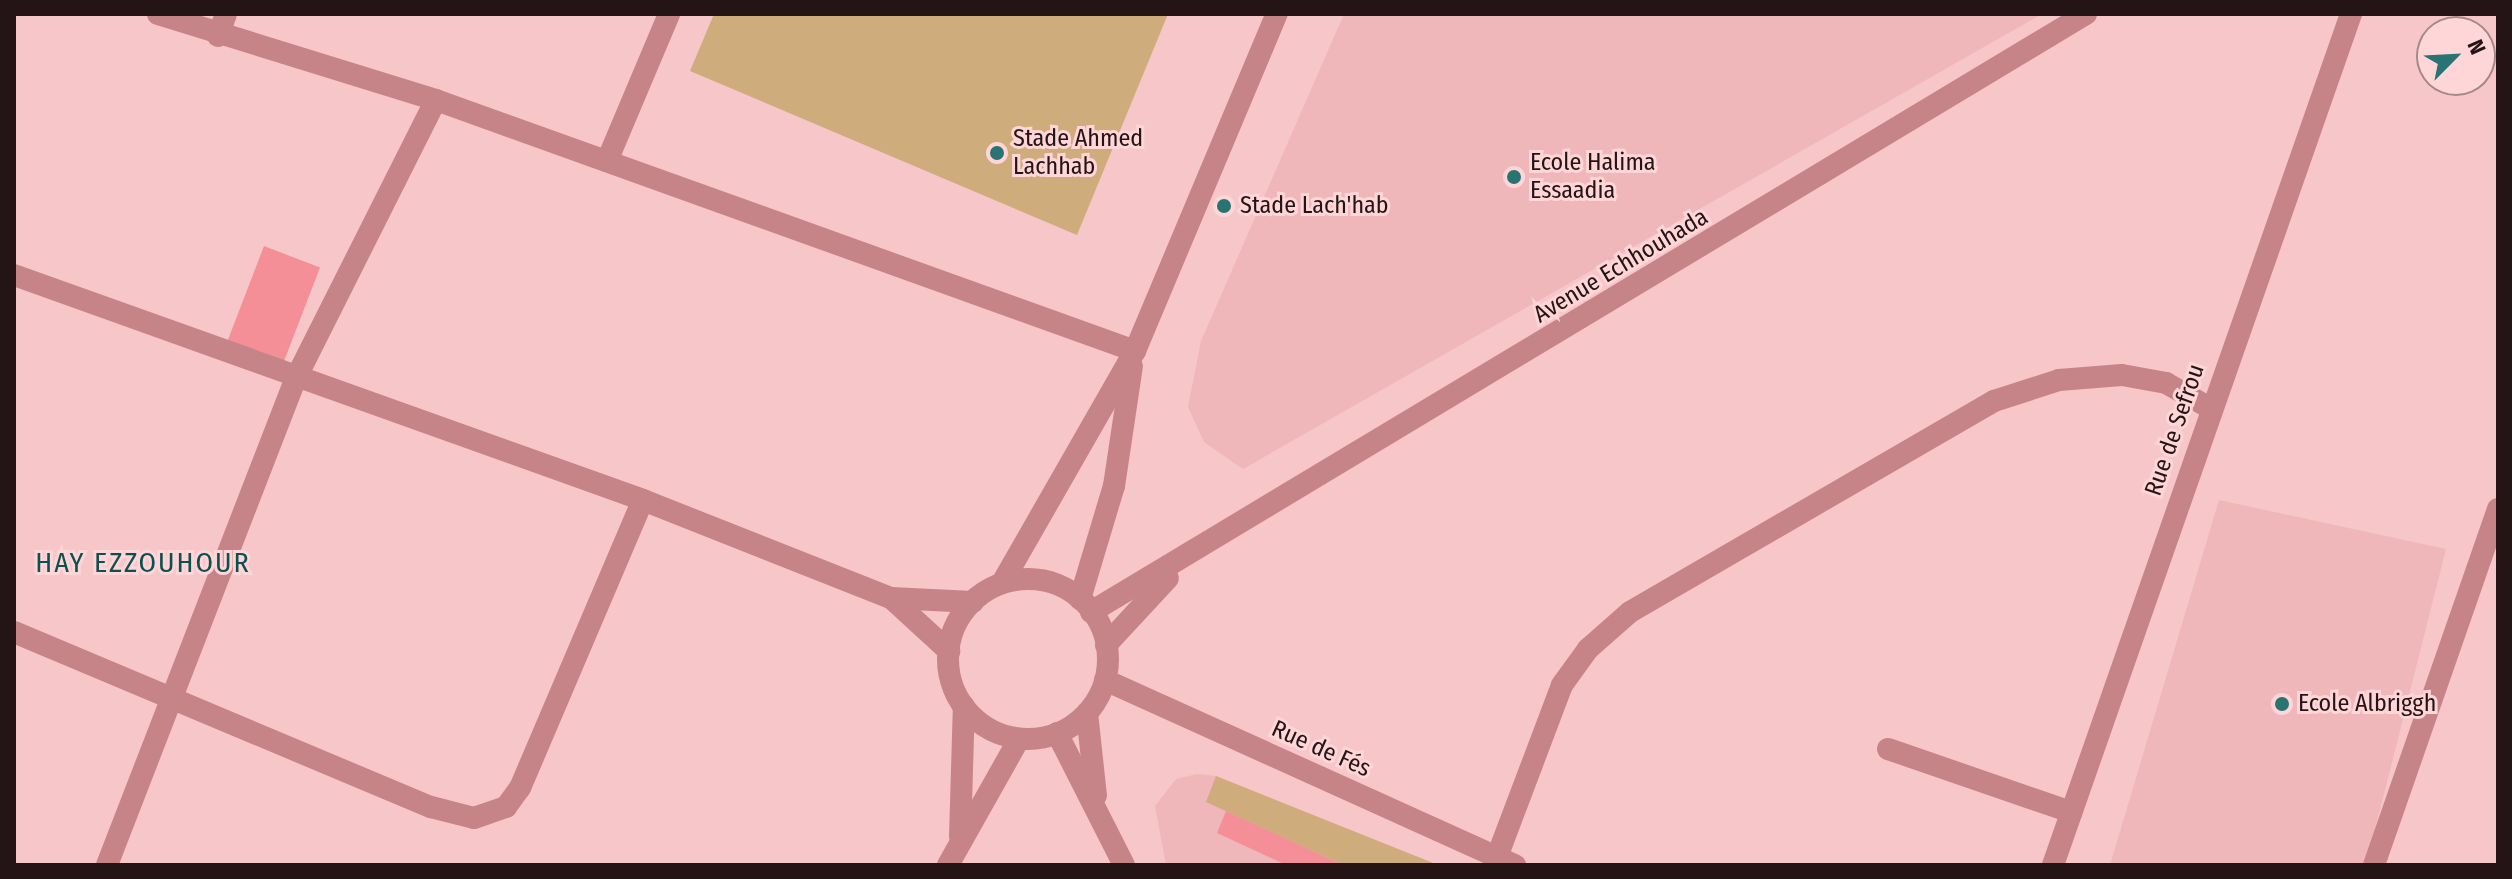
<!DOCTYPE html>
<html>
<head>
<meta charset="utf-8">
<style>
	body { margin:0 }
	#map { position:relative; width:2512px; height:879px; overflow:hidden; background:#f7c6c8; font-family:"Fira Sans Condensed",sans-serif }
	div>[style] { position:absolute }
	.built>* { inset:0; background:#f0b7ba }
	.green>* { inset:0; background:#cfac7c }
	.building>* { inset:0; background:#f48f97; transform-origin:0 0 }
	.pedestrian>* { height:22px; margin:-11px; padding:0 11px; transform-origin:11px; border-radius:11px; background:#c78488 }
	.minor>* { height:22px; margin:-11px; padding:0 11px; transform-origin:11px; border-radius:11px; background:#c78488 }
	.minor>.ring { margin:-11px; padding:0; box-sizing:content-box; background:none; border:22px solid #c78488; border-radius:50% }
	.dots>* { width:22px; height:22px; translate:-50% -50%; box-sizing:border-box; border:4px solid #fed6d7; border-radius:50% }
	span { translate:-50% -50%; white-space:nowrap; text-align:center; line-height:1.15; -webkit-text-stroke:6px #fed6d7; paint-order:stroke }
	.poi-label { font-size:24px; color:#251415 }
	.left { translate:0 -50%; text-align:left }
	.street-label { font-size:24px; color:#251415 }
	.quarter-label { font-size:28px; color:#104f4f; letter-spacing:2px }
	.frame { position:absolute; inset:0; border:16px solid #251415; pointer-events:none }
	.north { position:absolute; left:2416px; top:16px; width:80px; height:80px; box-sizing:border-box; background:#fed6d7; border:2px solid #a78889; border-radius:50%; rotate:66deg; font-size:22px; font-weight:700; line-height:32px; text-align:center; color:#251415 }
	.north::after { content:''; display:block; margin:auto; width:28px; height:36px; background:#297373; clip-path:polygon(50% 0,100% 100%,50% 72%,0 100%) }
</style>
</head>
<body>
<div id="map">
	<div class="built">
		<div style="clip-path:polygon(1344px 14px,2042px 14px,1243px 469px,1204px 442px,1188px 407px,1201px 341px)"></div>
		<div style="clip-path:polygon(2219px 500px,2446px 549px,2366px 865px,2110px 865px)"></div>
		<div style="clip-path:polygon(1197px 774px,1216px 776px,1438px 865px,1166px 865px,1155px 806px,1176px 779px)"></div>
	</div>
	<div class="green">
		<div style="clip-path:polygon(714px 14px,1168px 14px,1077px 235px,690px 71px)"></div>
		<div style="clip-path:polygon(1216px 776px,1438px 865px,1343px 865px,1206px 802px)"></div>
	</div>
	<div class="building">
		<div style="left:264px;top:246px;width:60px;height:105px;rotate:21deg"></div>
		<div style="clip-path:polygon(1226px 811px,1334px 861px,1342px 865px,1286px 865px,1217px 833px)"></div>
	</div>
	<div class="pedestrian">
		<div style="left:218px;top:36px;width:23px;rotate:-70deg"></div>
	</div>
	<div class="minor">
		<div style="left:158px;top:14px;width:291px;rotate:17.2deg"></div>
		<div style="left:436px;top:100px;width:743px;rotate:19.75deg"></div>
		<div style="left:607px;top:161px;width:160px;rotate:-67.1deg"></div>
		<div style="left:14px;top:275px;width:668px;rotate:19.68deg"></div>
		<div style="left:643px;top:500px;width:267px;rotate:21.6deg"></div>
		<div style="left:891px;top:598px;width:82px;rotate:2.8deg"></div>
		<div class="ring" style="left:948px;top:579px;width:138px;height:138px"></div>
		<div style="left:1002px;top:583px;width:267px;rotate:-60.2deg"></div>
		<div style="left:1135px;top:351px;width:366px;rotate:-67.2deg"></div>
		<div style="left:891px;top:598px;width:79px;rotate:42.4deg"></div>
		<div style="left:1080px;top:599px;width:118px;rotate:-73.3deg"></div>
		<div style="left:1114px;top:486px;width:121px;rotate:-81.5deg"></div>
		<div style="left:1091px;top:612px;width:1161px;rotate:-31.01deg"></div>
		<div style="left:14px;top:632px;width:452px;rotate:22.8deg"></div>
		<div style="left:431px;top:807px;width:44px;rotate:14.3deg"></div>
		<div style="left:474px;top:818px;width:34px;rotate:-19deg"></div>
		<div style="left:506px;top:807px;width:24px;rotate:-54deg"></div>
		<div style="left:520px;top:788px;width:313px;rotate:-66.9deg"></div>
		<div style="left:1106px;top:645px;width:91px;rotate:-47.2deg"></div>
		<div style="left:1105px;top:680px;width:450px;rotate:24.3deg"></div>
		<div style="left:1087px;top:713px;width:83px;rotate:83.8deg"></div>
		<div style="left:1057px;top:733px;width:148px;rotate:63.1deg"></div>
		<div style="left:1888px;top:749px;width:194px;rotate:19deg"></div>
		<div style="left:960px;top:837px;width:131px;rotate:-88.3deg"></div>
		<div style="left:1497px;top:857px;width:184px;rotate:-69.3deg"></div>
		<div style="left:1562px;top:685px;width:44px;rotate:-54.2deg"></div>
		<div style="left:1588px;top:649px;width:56px;rotate:-41.4deg"></div>
		<div style="left:1630px;top:612px;width:421px;rotate:-30.1deg"></div>
		<div style="left:1994px;top:401px;width:68px;rotate:-17.9deg"></div>
		<div style="left:2059px;top:380px;width:63px;rotate:-4.5deg"></div>
		<div style="left:2122px;top:375px;width:45px;rotate:10.3deg"></div>
		<div style="left:2166px;top:383px;width:51px;rotate:29.6deg"></div>
		<div style="left:107px;top:865px;width:520px;rotate:-68.81deg"></div>
		<div style="left:295px;top:380px;width:313px;rotate:-63.3deg"></div>
		<div style="left:948px;top:865px;width:145px;rotate:-60.6deg"></div>
		<div style="left:2053px;top:865px;width:902px;rotate:-70.7deg"></div>
		<div style="left:2374px;top:865px;width:377px;rotate:-70.8deg"></div>
	</div>
	<div class="dots">
		<div style="left:997px;top:153px;background:#297373"></div>
		<div style="left:1514px;top:177px;background:#297373"></div>
		<div style="left:1224px;top:206px;background:#297373"></div>
		<div style="left:2282px;top:704px;background:#297373"></div>
	</div>
	<div class="poi-label">
		<span class="left" style="left:1013px;top:153px">Stade Ahmed<br>Lachhab</span>
		<span class="left" style="left:1530px;top:177px">Ecole Halima<br>Essaadia</span>
		<span class="left" style="left:1240px;top:206px">Stade Lach'hab</span>
		<span class="left" style="left:2298px;top:704px">Ecole Albriggh</span>
	</div>
	<div class="street-label">
		<span style="left:1621px;top:266px;rotate:-31deg">Avenue Echhouhada</span>
		<span style="left:2175px;top:430px;rotate:-71deg">Rue de Sefrou</span>
		<span style="left:1321px;top:749px;rotate:24deg">Rue de Fés</span>
	</div>
	<div class="quarter-label">
		<span style="left:143px;top:563px">HAY EZZOUHOUR</span>
	</div>
	<div class="frame"></div>
	<div class="north">N</div>
</div>
</body>
</html>
